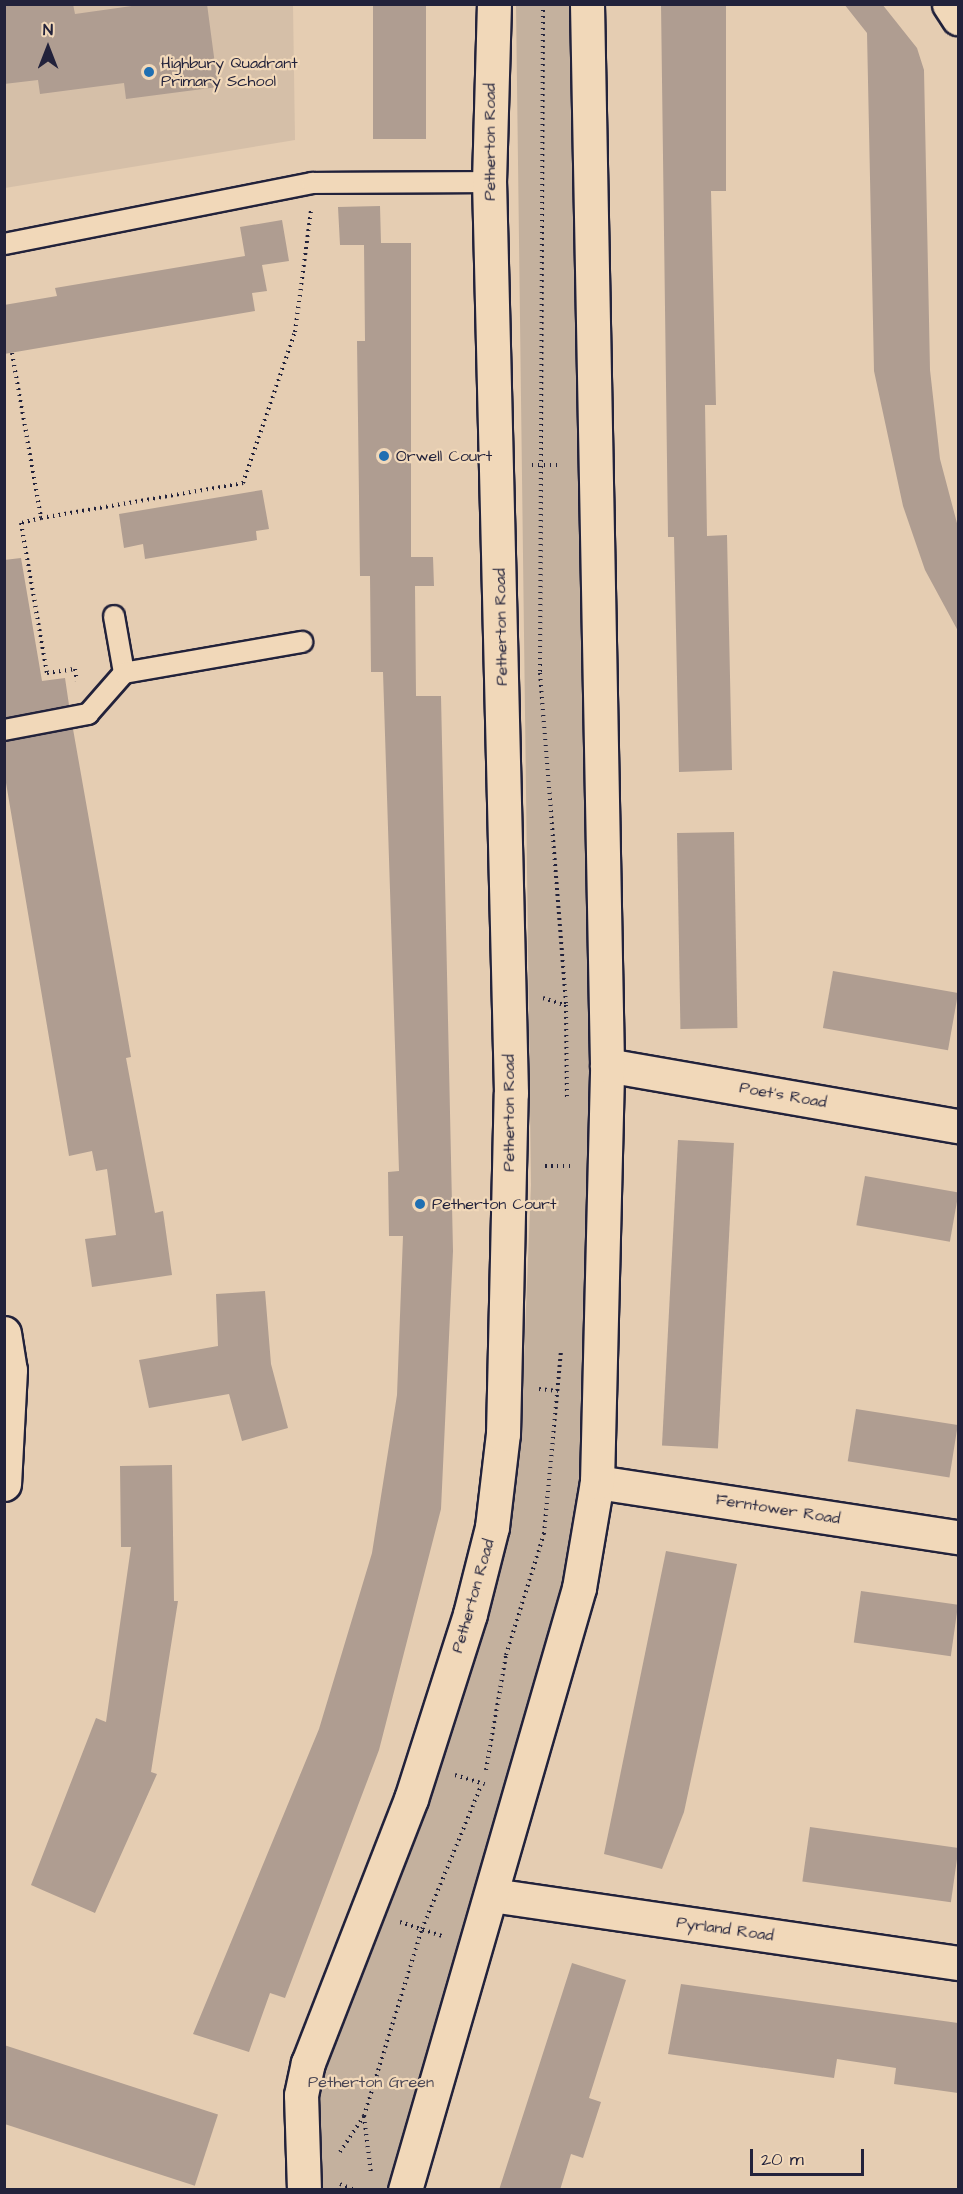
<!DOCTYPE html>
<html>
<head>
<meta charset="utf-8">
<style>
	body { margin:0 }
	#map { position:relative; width:963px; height:2194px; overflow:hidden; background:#e5cdb2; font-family:"Architects Daughter",sans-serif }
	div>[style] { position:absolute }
	.built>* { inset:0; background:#d5bfa8 }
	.green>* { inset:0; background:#c4b19e }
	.building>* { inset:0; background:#af9d91; transform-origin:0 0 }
	.path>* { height:4px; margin-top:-2px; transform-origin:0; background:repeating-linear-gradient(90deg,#22223b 0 1.5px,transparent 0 6px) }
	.roads { filter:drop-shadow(2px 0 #22223b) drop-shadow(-2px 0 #22223b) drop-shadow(0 2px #22223b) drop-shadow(0 -2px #22223b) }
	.service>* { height:20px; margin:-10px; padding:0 10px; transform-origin:10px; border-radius:10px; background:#f1d8b9 }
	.minor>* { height:33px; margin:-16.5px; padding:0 16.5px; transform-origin:16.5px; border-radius:16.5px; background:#f1d8b9 }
	.tertiary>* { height:33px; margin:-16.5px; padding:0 16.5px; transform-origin:16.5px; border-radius:16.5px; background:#f1d8b9 }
	.dots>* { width:16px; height:16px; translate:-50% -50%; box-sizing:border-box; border:3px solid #f1d8b9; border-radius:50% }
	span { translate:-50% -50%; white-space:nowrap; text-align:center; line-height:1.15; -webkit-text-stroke:4.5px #f1d8b9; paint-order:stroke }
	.poi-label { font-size:16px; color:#22223b }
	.left { translate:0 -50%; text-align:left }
	.street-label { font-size:16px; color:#22223b }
	.park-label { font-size:16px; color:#4a4654 }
	.frame { position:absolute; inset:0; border:6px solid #22223b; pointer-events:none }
	.north { position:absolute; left:18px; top:18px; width:60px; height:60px; -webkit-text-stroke:4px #f1d8b9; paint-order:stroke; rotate:0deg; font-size:16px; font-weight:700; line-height:24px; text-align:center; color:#22223b }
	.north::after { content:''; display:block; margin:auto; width:21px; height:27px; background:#22223b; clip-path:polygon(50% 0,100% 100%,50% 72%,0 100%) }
	.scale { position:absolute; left:750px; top:2149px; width:114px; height:27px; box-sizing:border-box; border:3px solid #22223b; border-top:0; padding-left:8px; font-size:18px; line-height:21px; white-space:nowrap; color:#22223b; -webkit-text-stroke:4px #f1d8b9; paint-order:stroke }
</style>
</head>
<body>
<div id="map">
	<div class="built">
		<div style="clip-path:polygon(5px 5px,293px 5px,295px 140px,5px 188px)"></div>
	</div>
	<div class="green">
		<div style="clip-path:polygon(516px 5px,578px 5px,595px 964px,585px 1452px,577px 1539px,391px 2189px,320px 2190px,313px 2095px,475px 1659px,502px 1566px,521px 1431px,531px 1185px)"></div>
	</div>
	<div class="building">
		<div style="clip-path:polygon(4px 4px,73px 4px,75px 14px,146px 4px,207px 4px,218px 87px,126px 99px,124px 83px,40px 94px,38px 80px,4px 84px)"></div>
		<div style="left:373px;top:4px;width:53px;height:135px"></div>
		<div style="clip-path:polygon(661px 4px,726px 4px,726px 191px,711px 191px,716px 405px,705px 405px,707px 536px,727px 535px,732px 770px,679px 772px,674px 537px,668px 537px)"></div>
		<div style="clip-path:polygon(844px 4px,882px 4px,917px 48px,924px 70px,930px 370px,940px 459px,958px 527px,958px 631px,925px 570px,903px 506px,874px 371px,867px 33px)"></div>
		<div style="clip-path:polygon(380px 206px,381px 243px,411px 243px,411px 557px,433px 557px,434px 586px,415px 586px,416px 696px,441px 696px,453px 1251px,441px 1509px,379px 1750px,285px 1998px,270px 1993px,249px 2052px,193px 2034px,319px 1729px,372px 1553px,397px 1395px,403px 1236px,389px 1236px,388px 1172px,399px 1171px,383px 672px,371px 672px,370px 576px,360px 576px,357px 341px,365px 341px,364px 245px,340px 245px,338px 207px)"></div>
		<div style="clip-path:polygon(282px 220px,289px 261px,262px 265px,267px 291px,252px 293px,255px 311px,4px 354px,4px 305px,57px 296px,55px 288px,245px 256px,240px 227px)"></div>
		<div style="clip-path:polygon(262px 490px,269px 529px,256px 531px,257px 540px,145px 559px,143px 544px,124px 548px,119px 514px)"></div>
		<div style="clip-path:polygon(21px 558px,42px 681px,65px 678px,69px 705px,4px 718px,4px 560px)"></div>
		<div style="clip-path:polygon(73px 729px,131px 1057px,126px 1058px,155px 1213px,163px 1211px,172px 1275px,92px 1287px,85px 1239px,116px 1235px,107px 1169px,96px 1171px,92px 1151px,69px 1156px,4px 771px,4px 742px)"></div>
		<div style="left:734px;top:832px;width:196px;height:57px;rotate:89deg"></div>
		<div style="left:833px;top:971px;width:127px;height:58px;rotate:10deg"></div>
		<div style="left:678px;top:1140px;width:56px;height:306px;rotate:3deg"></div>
		<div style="left:865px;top:1176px;width:95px;height:50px;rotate:10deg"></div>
		<div style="clip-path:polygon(265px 1291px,271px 1364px,288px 1428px,242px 1441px,229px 1394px,149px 1408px,139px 1360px,218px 1346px,216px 1294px)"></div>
		<div style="left:856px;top:1409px;width:103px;height:53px;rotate:9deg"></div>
		<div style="clip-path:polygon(172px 1465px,174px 1601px,178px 1601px,151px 1772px,157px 1774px,95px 1913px,31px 1885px,96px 1718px,106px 1722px,131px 1547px,121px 1547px,120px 1466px)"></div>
		<div style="clip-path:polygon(666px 1551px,737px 1564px,684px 1812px,662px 1869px,604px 1854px)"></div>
		<div style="left:861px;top:1591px;width:98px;height:52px;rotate:8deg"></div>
		<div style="left:810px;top:1827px;width:150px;height:55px;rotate:8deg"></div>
		<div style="clip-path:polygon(572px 1963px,626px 1980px,589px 2098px,601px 2102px,583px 2158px,571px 2154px,560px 2190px,499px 2190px)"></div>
		<div style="clip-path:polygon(681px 1984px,958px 2023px,958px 2093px,894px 2084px,896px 2068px,837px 2059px,834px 2078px,668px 2054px)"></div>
		<div style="left:4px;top:2045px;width:225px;height:75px;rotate:18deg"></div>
	</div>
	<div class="path">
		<div style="left:543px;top:4px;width:669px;rotate:90.26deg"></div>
		<div style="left:540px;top:673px;width:333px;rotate:85.5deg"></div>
		<div style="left:566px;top:1005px;width:96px;rotate:89.4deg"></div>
		<div style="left:12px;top:353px;width:168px;rotate:80deg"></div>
		<div style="left:41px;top:518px;width:205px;rotate:-9.8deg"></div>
		<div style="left:243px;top:483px;width:160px;rotate:-71deg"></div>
		<div style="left:295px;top:332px;width:122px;rotate:-82.5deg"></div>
		<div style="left:532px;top:465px;width:29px"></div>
		<div style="left:41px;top:518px;width:21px;rotate:166deg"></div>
		<div style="left:21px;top:523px;width:152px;rotate:80.2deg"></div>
		<div style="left:47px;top:673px;width:28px;rotate:-8deg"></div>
		<div style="left:75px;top:669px;width:12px;rotate:81deg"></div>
		<div style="left:543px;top:998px;width:23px;rotate:18deg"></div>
		<div style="left:545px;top:1166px;width:25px"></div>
		<div style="left:539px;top:1389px;width:19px;rotate:6deg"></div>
		<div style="left:486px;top:1770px;width:117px;rotate:-80.1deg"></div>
		<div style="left:506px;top:1655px;width:127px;rotate:-72.6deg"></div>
		<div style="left:544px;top:1534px;width:184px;rotate:-84.7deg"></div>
		<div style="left:455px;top:1775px;width:31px;rotate:17deg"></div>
		<div style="left:400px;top:1922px;width:44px;rotate:18.4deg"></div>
		<div style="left:364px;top:2116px;width:58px;rotate:83.1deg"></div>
		<div style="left:340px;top:2152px;width:43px;rotate:-56.3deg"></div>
		<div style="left:364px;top:2116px;width:196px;rotate:-72.8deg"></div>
		<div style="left:422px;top:1929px;width:155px;rotate:-67.6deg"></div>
		<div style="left:340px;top:2184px;width:16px;rotate:22deg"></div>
	</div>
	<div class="roads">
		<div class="service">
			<div style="left:4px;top:244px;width:314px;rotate:-11.2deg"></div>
			<div style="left:312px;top:183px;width:177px;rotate:-0.3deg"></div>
			<div style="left:114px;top:616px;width:58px;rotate:80deg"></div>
			<div style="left:4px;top:730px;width:86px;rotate:-10.8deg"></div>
			<div style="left:88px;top:714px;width:55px;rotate:-48.7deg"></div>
			<div style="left:124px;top:673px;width:181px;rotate:-9.9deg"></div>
		</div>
		<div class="minor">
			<div style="left:949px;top:4px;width:17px;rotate:57deg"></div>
			<div style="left:607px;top:1065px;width:356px;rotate:9.9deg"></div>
			<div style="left:4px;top:1333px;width:37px;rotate:81deg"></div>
			<div style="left:10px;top:1370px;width:114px;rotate:93deg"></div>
			<div style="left:597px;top:1482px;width:365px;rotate:8.7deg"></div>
			<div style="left:492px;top:1895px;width:471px;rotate:8.3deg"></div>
		</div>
		<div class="tertiary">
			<div style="left:304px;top:2190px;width:95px;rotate:-91.8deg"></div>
			<div style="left:301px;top:2095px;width:33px;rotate:-78deg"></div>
			<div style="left:308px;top:2063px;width:283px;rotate:-68.7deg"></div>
			<div style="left:411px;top:1799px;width:194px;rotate:-72.3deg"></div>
			<div style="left:470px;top:1614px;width:90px;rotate:-75.8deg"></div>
			<div style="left:492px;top:1527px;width:94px;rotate:-83.3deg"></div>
			<div style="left:503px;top:1434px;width:341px;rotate:-88.7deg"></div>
			<div style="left:511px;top:1093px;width:911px;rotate:-91.38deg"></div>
			<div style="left:489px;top:182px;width:178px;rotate:-88.4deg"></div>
			<div style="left:405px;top:2190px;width:627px;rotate:-73.88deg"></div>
			<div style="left:579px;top:1588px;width:108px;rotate:-80.4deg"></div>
			<div style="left:597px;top:1482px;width:417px;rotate:-88.6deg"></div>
			<div style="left:607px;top:1065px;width:1061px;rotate:-91.08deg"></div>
		</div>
	</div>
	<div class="dots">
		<div style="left:149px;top:72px;background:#1f6fb2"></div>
		<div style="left:384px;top:456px;background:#1f6fb2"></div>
		<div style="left:420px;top:1204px;background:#1f6fb2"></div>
	</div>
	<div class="poi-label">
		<span class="left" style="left:161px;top:72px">Highbury Quadrant<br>Primary School</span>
		<span class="left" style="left:396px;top:456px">Orwell Court</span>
		<span class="left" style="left:432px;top:1204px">Petherton Court</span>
	</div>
	<div class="street-label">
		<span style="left:490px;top:142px;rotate:-90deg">Petherton Road</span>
		<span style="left:501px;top:627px;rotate:-91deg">Petherton Road</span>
		<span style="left:783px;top:1095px;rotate:10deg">Poet's Road</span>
		<span style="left:509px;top:1113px;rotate:-90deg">Petherton Road</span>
		<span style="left:778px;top:1509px;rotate:9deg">Ferntower Road</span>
		<span style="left:473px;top:1596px;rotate:-74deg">Petherton Road</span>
		<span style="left:725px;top:1929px;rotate:8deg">Pyrland Road</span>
	</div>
	<div class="park-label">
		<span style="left:371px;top:2082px">Petherton Green</span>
	</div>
	<div class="frame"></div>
	<div class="north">N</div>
	<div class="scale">20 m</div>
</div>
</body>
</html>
